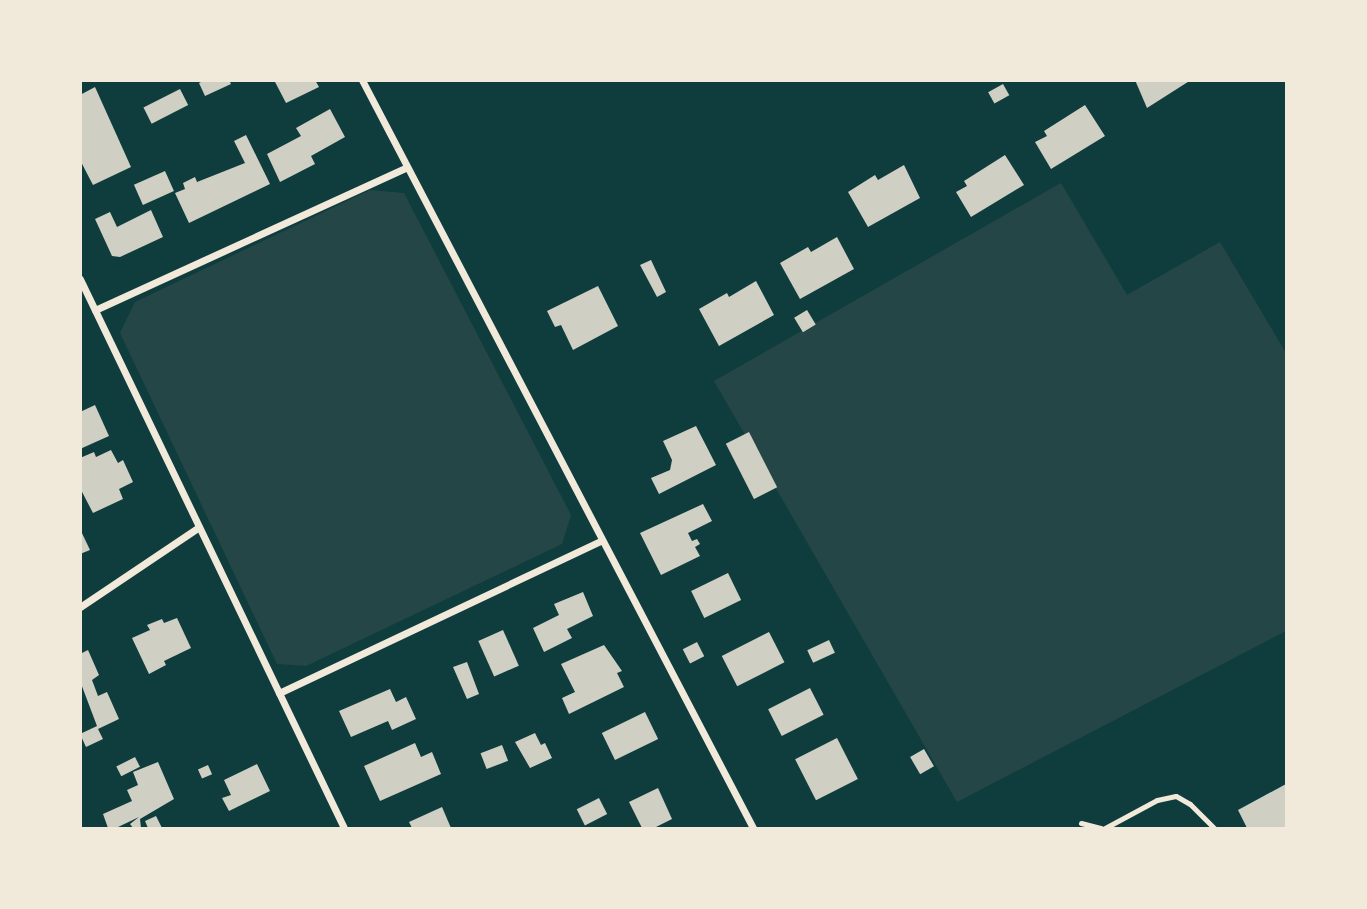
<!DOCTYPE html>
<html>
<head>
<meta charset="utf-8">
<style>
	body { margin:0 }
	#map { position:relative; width:1367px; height:909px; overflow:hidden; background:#0f3d3e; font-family:"Fira Sans",sans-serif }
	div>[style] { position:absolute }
	.green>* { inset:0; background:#244646 }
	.building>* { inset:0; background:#cfcfc3; transform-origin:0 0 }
	.service>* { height:5px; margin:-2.5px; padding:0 2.5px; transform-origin:2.5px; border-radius:2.5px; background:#f1e9da }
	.minor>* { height:7px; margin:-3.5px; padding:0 3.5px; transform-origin:3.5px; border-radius:3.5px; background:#f1e9da }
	span { translate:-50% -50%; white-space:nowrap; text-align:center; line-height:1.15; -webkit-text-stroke:7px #f1e9da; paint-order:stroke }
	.frame { position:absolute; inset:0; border:82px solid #f1e9da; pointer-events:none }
</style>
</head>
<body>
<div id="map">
	<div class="green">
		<div style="clip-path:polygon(1061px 183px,1127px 295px,1220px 242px,1286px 353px,1286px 631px,957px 802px,714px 381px)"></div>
		<div style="clip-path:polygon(370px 190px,404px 193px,571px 515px,562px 544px,306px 666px,277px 664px,120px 333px,135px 302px)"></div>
	</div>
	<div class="building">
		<div style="clip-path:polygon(205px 80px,229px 80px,231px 84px,205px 96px,199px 83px)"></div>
		<div style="clip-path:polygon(274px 80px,315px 80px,319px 87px,286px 103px)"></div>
		<div style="clip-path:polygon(1135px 80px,1191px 80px,1147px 108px)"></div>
		<div style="left:1003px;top:84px;width:13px;height:17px;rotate:61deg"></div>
		<div style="clip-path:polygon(95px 87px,131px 167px,93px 185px,80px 160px,80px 95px)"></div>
		<div style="left:180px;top:89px;width:18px;height:41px;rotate:63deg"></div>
		<div style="clip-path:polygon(1085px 105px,1105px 136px,1051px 169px,1035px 142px,1047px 136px,1044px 131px)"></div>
		<div style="clip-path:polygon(330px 109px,345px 137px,311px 156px,315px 164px,280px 182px,267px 154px,301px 136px,296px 128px)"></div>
		<div style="clip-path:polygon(246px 135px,270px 184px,189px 223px,175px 193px,185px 189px,183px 183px,195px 177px,197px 182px,245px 163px,234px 141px)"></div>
		<div style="clip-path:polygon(1005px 155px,1024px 185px,971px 217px,956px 192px,967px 186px,964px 181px)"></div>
		<div style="clip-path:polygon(904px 165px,920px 198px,868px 227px,848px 192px,875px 175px,878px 180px)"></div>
		<div style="left:165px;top:171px;width:22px;height:34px;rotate:66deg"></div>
		<div style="clip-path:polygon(151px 210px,163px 237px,120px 257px,112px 256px,95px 219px,110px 212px,117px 227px)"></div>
		<div style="clip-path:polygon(837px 237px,854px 269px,800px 299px,780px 263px,808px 247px,811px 252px)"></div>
		<div style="clip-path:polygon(651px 260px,666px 292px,657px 297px,640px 265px)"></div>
		<div style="clip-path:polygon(756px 281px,774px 315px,719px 346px,699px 309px,727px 293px,729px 297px)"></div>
		<div style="clip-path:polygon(598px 286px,618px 326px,573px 350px,561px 325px,555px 327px,547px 311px)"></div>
		<div style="left:807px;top:310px;width:17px;height:15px;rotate:59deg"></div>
		<div style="clip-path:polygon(95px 405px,109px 436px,80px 449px,80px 412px)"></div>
		<div style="clip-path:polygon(696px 426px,716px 465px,659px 494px,651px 478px,670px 470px,672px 460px,663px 441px)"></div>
		<div style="left:749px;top:432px;width:62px;height:26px;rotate:63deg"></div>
		<div style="clip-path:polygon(111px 450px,118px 463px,123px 460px,133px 482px,119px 489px,123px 499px,93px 513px,80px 488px,80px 458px,94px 452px,96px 457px)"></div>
		<div style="clip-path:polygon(703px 504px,712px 521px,688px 533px,692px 541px,697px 539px,700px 544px,695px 547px,700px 556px,661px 575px,640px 533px)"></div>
		<div style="clip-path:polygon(80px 529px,90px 550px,80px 554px)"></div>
		<div style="left:728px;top:573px;width:30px;height:41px;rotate:64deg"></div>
		<div style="clip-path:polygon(583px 592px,593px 616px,567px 629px,572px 638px,544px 652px,533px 628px,559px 615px,554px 604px)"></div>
		<div style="clip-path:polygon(177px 618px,191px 648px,164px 661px,166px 665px,149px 674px,132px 638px,150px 630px,147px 625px,162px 619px,164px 623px)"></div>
		<div style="left:503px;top:630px;width:39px;height:27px;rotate:66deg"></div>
		<div style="left:769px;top:632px;width:34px;height:53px;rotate:63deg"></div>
		<div style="left:829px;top:640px;width:14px;height:24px;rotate:65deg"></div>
		<div style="left:697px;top:642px;width:16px;height:16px;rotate:63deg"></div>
		<div style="clip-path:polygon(604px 645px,622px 671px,617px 673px,624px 687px,569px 714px,562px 698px,575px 692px,561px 664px)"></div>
		<div style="clip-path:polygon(88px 650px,99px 675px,92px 680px,98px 696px,107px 692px,119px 719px,98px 729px,103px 739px,86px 747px,80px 734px,97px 726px,80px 681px,80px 654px)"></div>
		<div style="clip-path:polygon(467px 662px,479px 694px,467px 699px,453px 667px)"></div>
		<div style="left:810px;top:688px;width:30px;height:47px;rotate:63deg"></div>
		<div style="clip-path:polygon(390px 689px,396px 702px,406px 697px,416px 719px,392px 730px,388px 721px,351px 737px,339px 711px)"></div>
		<div style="left:645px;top:712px;width:30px;height:48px;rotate:64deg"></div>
		<div style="clip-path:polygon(535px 733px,541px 745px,545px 743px,552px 758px,530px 768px,515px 742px)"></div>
		<div style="left:837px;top:738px;width:46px;height:47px;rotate:63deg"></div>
		<div style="clip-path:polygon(415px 743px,421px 757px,432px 752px,441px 774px,380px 801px,364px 766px)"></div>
		<div style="left:502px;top:745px;width:17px;height:23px;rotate:69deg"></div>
		<div style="left:924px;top:749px;width:20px;height:16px;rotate:60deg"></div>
		<div style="left:135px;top:757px;width:11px;height:21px;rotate:63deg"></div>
		<div style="clip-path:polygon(158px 762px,174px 799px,140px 819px,141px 828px,133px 828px,130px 824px,139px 817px,116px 828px,108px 828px,103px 814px,132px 801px,127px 790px,138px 785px,133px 772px)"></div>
		<div style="clip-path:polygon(257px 764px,270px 791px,229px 811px,222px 798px,231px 795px,224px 780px)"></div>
		<div style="left:208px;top:765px;width:10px;height:11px;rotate:66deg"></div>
		<div style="clip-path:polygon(1286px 784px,1286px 828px,1247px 828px,1238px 810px)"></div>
		<div style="clip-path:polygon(658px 788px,672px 819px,654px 828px,642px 828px,629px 802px)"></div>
		<div style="left:599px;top:798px;width:18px;height:25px;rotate:63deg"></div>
		<div style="clip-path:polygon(442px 807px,451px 828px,412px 828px,409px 822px)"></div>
		<div style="clip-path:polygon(156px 816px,162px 828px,148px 828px,145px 821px)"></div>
	</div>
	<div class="service">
		<div style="left:1081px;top:823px;width:21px;rotate:14deg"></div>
		<div style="left:1105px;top:828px;width:59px;rotate:-28.3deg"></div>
		<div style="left:1157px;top:800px;width:19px;rotate:-12deg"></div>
		<div style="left:1176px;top:796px;width:16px;rotate:30deg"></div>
		<div style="left:1190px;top:804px;width:34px;rotate:45deg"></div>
	</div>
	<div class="minor">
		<div style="left:362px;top:80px;width:844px;rotate:62.4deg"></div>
		<div style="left:80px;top:279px;width:609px;rotate:64.32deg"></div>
		<div style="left:95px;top:310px;width:343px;rotate:-24.6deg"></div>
		<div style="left:80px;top:607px;width:143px;rotate:-33.9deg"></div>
		<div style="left:279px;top:693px;width:357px;rotate:-25.3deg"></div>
	</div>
	<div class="frame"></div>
</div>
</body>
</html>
